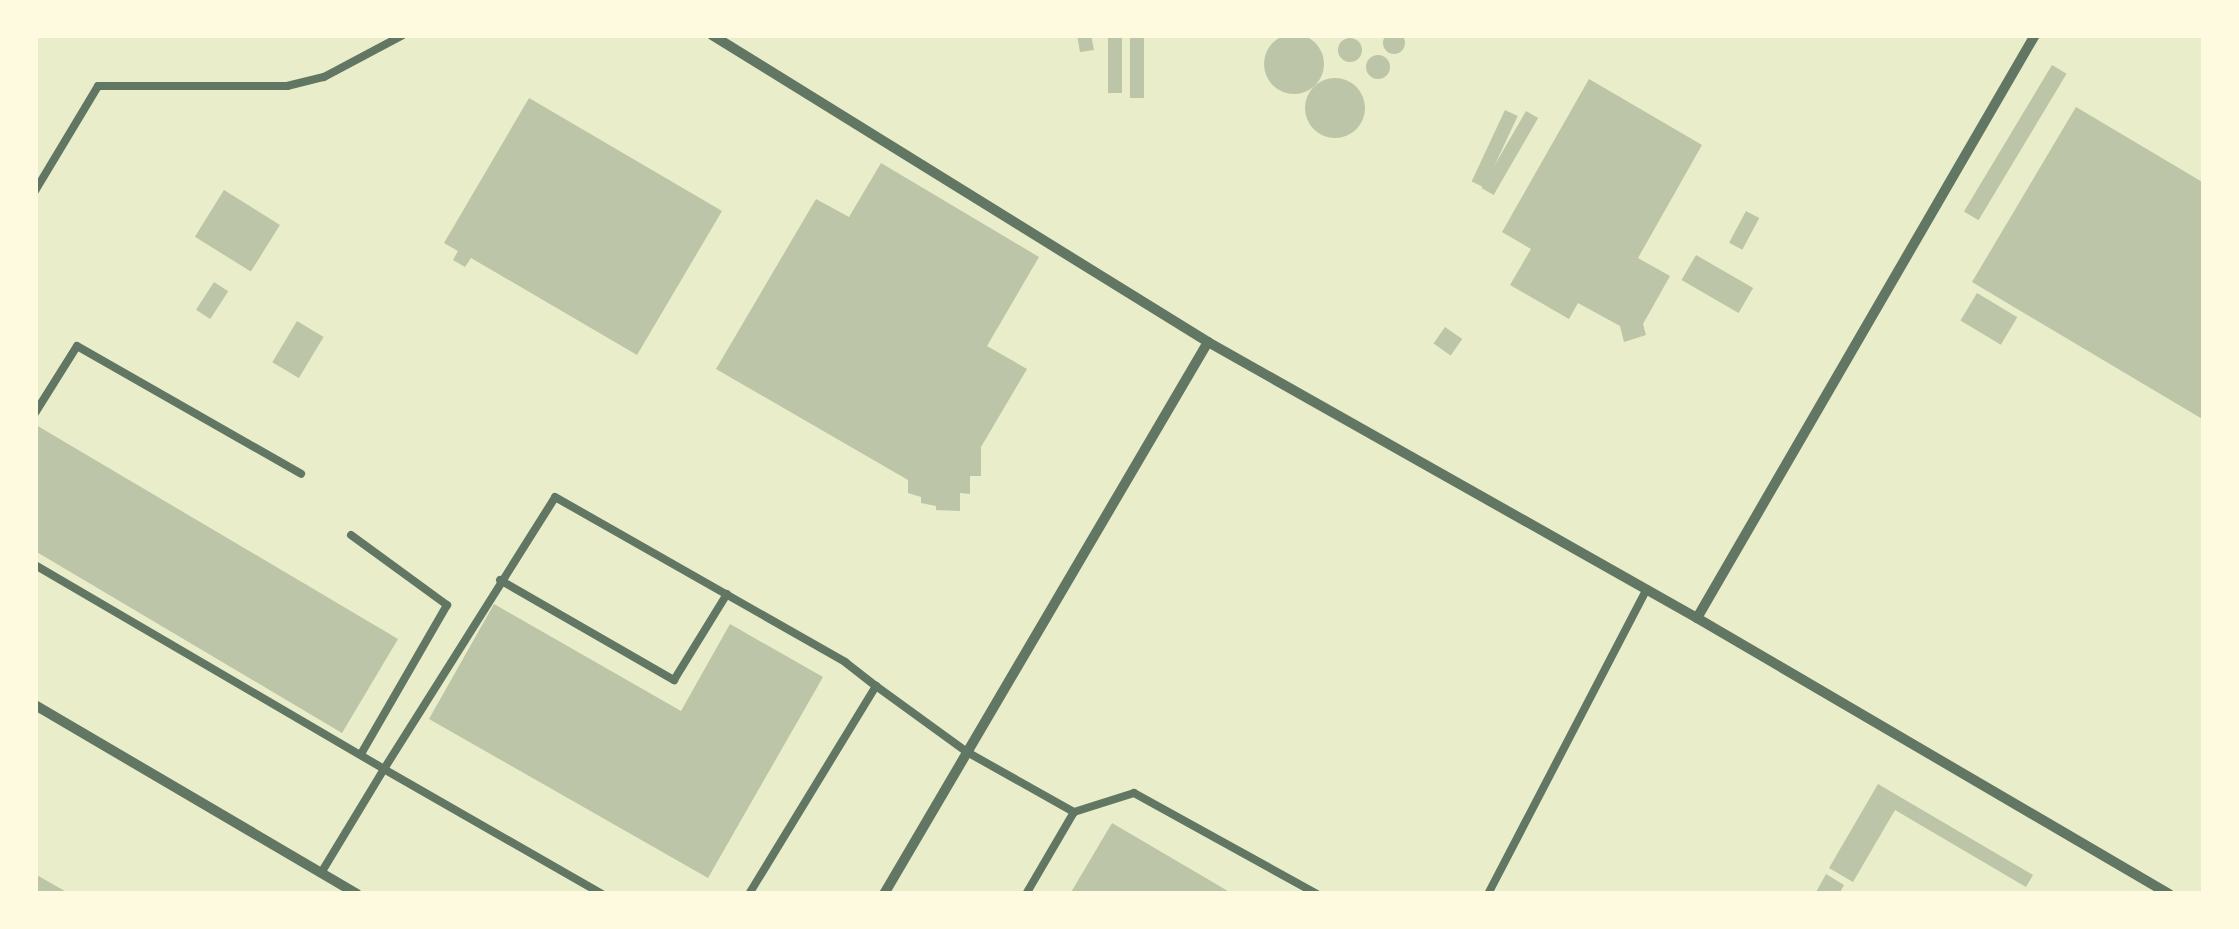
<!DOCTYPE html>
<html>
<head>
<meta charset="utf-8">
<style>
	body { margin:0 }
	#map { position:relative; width:2239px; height:929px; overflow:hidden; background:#e9edc9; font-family:"Fira Sans Condensed",sans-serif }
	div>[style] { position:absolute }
	.building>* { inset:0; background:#bcc5a7; transform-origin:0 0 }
	.round { border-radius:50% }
	.service>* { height:8px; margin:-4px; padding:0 4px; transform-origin:4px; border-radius:4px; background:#617663 }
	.minor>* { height:10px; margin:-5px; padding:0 5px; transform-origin:5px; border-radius:5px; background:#617663 }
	span { translate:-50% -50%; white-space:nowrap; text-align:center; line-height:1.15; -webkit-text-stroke:8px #fefae0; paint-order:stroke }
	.frame { position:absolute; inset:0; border:38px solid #fefae0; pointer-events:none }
</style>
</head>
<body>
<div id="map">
	<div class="building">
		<div class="round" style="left:1383px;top:32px;width:22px;height:22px"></div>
		<div class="round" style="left:1264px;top:34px;width:60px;height:60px"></div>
		<div style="clip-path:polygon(1077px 35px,1091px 35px,1094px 50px,1080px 52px)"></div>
		<div style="left:1108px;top:35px;width:14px;height:58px"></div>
		<div style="left:1130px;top:35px;width:14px;height:63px"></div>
		<div class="round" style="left:1338px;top:38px;width:24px;height:24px"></div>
		<div class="round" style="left:1366px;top:55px;width:24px;height:24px"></div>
		<div style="left:2052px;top:65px;width:17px;height:171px;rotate:31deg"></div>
		<div class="round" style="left:1305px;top:78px;width:60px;height:60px"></div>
		<div style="clip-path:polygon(1589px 79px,1702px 145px,1638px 258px,1670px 276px,1643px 324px,1646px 335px,1624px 342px,1620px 326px,1578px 303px,1569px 319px,1510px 285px,1531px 249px,1502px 232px)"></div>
		<div style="clip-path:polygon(529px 98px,722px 211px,637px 355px,471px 258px,465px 267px,453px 260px,458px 251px,444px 243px)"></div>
		<div style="clip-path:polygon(2076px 107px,2204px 183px,2204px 420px,1972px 282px)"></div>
		<div style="left:1505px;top:110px;width:14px;height:79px;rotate:25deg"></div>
		<div style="left:1526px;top:111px;width:14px;height:89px;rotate:30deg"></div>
		<div style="clip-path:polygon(881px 163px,1039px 257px,987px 346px,1027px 369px,981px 447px,981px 476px,970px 476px,970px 494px,960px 493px,960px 511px,936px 510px,936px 506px,921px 503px,921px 497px,908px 493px,908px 480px,716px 369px,816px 199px,849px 217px)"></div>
		<div style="left:224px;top:190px;width:66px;height:55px;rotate:32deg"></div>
		<div style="left:1746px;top:211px;width:15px;height:36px;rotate:28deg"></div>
		<div style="left:1696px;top:255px;width:66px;height:29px;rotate:30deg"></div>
		<div style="left:214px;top:282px;width:17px;height:33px;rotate:33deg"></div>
		<div style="left:1977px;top:293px;width:47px;height:32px;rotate:31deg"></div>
		<div style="left:297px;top:321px;width:31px;height:48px;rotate:31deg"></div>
		<div style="left:1445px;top:327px;width:21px;height:20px;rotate:35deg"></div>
		<div style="clip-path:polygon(36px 425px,398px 639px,342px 733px,35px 551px)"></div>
		<div style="clip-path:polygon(494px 604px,681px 711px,730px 624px,823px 677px,708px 878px,429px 719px)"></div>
		<div style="clip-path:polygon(1878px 784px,2033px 875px,2026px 887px,1895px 810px,1853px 882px,1829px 868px)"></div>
		<div style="clip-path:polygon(1112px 823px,1233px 894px,1070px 894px)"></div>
		<div style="clip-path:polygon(35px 874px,70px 894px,35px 894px)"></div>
		<div style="clip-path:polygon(1826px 874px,1844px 885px,1839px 894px,1815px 894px)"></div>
	</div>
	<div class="service">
		<div style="left:35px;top:191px;width:122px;rotate:-59deg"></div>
		<div style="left:98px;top:86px;width:189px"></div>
		<div style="left:287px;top:86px;width:38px;rotate:-14deg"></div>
		<div style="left:324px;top:77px;width:89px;rotate:-28deg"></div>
		<div style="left:35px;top:413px;width:79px;rotate:-57.9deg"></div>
		<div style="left:77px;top:346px;width:258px;rotate:29.7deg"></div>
		<div style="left:351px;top:535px;width:119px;rotate:36.1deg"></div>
		<div style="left:447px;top:605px;width:172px;rotate:120deg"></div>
		<div style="left:35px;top:565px;width:404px;rotate:30.3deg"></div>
		<div style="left:384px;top:769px;width:122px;rotate:121.2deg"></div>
		<div style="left:500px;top:580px;width:201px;rotate:29.9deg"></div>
		<div style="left:674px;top:680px;width:101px;rotate:-58.4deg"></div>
		<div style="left:1074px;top:812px;width:63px;rotate:-17.6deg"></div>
		<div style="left:1134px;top:793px;width:209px;rotate:28.9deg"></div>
		<div style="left:602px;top:894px;width:251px;rotate:-150.2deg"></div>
		<div style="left:384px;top:769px;width:321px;rotate:-57.8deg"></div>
		<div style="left:555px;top:497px;width:334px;rotate:29.6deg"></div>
		<div style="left:845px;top:662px;width:39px;rotate:38deg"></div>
		<div style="left:749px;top:894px;width:244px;rotate:-58.6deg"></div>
		<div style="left:876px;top:686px;width:112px;rotate:36deg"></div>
		<div style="left:967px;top:752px;width:123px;rotate:29.3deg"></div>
		<div style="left:1074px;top:812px;width:95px;rotate:120.3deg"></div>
		<div style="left:1488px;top:894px;width:344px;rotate:-62.5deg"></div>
	</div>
	<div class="minor">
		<div style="left:712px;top:35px;width:583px;rotate:31.76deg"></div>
		<div style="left:1208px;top:342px;width:562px;rotate:29.44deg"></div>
		<div style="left:1697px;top:618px;width:547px;rotate:30.32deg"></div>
		<div style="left:1697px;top:618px;width:674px;rotate:-59.9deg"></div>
		<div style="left:35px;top:705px;width:373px;rotate:30.4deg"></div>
		<div style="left:884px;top:894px;width:640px;rotate:-59.59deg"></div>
	</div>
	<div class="frame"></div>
</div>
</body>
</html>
